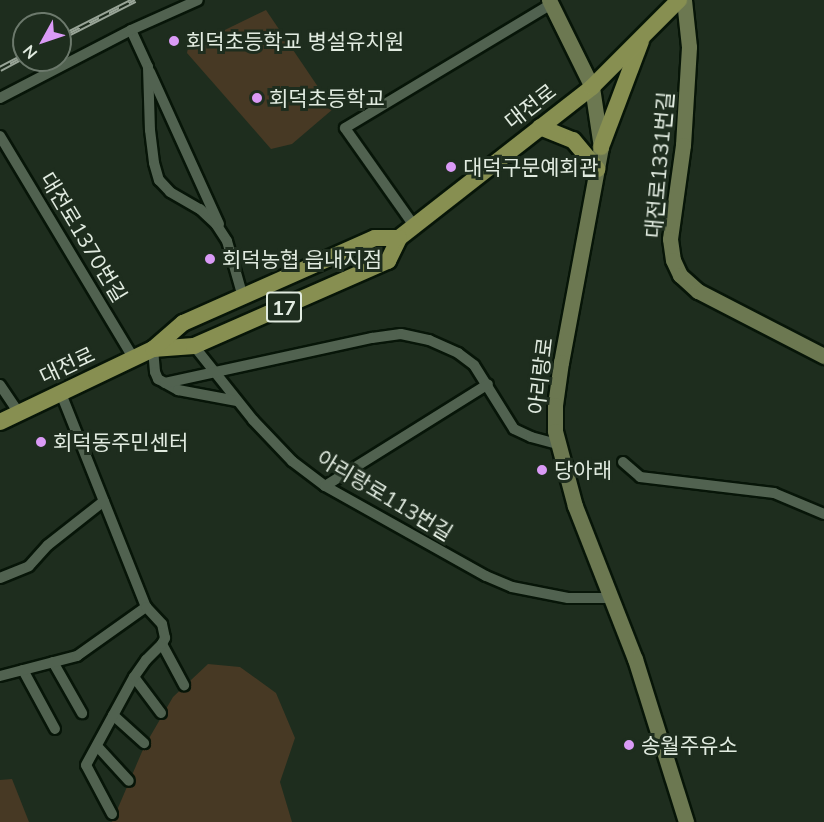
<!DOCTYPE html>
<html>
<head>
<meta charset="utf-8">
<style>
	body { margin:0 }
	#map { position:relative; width:824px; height:822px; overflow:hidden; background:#1e2d1e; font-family:Mulish,"Noto Sans KR",sans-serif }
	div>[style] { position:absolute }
	.green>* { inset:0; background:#473924 }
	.roads { filter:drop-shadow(2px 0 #071508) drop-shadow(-2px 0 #071508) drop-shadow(0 2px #071508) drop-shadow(0 -2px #071508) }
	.street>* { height:10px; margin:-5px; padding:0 5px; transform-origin:5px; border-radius:5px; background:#516250 }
	.secondary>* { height:15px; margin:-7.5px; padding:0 7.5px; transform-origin:7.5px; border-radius:7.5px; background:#6c7851 }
	.primary>* { height:16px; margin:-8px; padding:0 8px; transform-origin:8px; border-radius:8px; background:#878f51 }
	.rail>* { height:6px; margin-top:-3px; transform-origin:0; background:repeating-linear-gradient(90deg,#1e2d1e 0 11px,#99a598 0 22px); box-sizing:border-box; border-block:2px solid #99a598 }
	.dots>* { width:16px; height:16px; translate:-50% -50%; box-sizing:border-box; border:3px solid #1e2d1e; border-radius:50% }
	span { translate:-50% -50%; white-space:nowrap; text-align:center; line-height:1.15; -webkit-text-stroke:6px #1e2d1e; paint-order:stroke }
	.shield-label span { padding:2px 4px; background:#1e2d1e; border:2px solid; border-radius:4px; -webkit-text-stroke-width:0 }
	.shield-label { font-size:20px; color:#e1ebe0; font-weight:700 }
	.poi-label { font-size:21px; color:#e1ebe0 }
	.left { translate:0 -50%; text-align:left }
	.street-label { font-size:21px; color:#e1ebe0 }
	.north { position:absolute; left:12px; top:12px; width:60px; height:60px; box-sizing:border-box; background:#1e2d1e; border:2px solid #6c796c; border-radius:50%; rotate:230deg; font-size:16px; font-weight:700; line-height:24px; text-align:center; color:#e1ebe0 }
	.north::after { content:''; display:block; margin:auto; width:21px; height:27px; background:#da9af6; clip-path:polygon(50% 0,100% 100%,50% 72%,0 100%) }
</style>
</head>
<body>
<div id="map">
	<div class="green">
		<div style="clip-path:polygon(266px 10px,333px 109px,292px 144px,271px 149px,187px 53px,188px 48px)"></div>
		<div style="clip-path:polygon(208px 664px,240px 667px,276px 693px,295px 738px,280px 782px,292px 822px,112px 822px,144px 747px,173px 697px)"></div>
		<div style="clip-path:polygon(12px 779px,29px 822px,0 822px,0 780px)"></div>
	</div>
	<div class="roads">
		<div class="street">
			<div style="left:131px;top:30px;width:41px;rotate:65.3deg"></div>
			<div style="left:148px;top:67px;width:63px;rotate:88.2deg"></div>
			<div style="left:150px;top:130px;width:33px;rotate:83deg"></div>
			<div style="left:154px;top:163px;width:18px;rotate:74deg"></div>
			<div style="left:159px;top:180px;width:16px;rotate:47deg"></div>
			<div style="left:170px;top:192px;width:34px;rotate:30deg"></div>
			<div style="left:200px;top:209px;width:22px;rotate:43deg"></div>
			<div style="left:216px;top:224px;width:20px;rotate:57deg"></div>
			<div style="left:227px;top:241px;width:58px;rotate:74.1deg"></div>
			<div style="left:150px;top:72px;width:167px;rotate:65.6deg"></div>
			<div style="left:0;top:98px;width:148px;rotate:-27.4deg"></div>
			<div style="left:131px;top:30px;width:73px;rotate:-24.1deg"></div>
			<div style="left:0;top:136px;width:260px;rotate:59deg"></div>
			<div style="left:415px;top:227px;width:121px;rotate:-125.3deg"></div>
			<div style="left:345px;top:128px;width:240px;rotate:-31deg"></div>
			<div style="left:194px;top:346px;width:95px;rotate:51.4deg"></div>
			<div style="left:253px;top:420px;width:57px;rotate:46.4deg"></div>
			<div style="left:292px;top:461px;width:41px;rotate:37.1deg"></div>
			<div style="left:325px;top:486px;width:184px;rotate:29.2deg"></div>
			<div style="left:486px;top:576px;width:28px;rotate:23deg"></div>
			<div style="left:512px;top:587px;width:57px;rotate:11.1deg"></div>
			<div style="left:568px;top:598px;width:43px"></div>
			<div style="left:153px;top:349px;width:23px;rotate:85deg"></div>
			<div style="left:155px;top:372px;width:8px;rotate:67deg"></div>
			<div style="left:158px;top:379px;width:23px;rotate:29deg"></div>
			<div style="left:178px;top:390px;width:60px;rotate:10.6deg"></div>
			<div style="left:165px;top:383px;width:212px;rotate:-12.3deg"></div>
			<div style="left:372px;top:338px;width:29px;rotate:-8deg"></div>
			<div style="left:401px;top:334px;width:29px;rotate:12deg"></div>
			<div style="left:429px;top:340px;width:32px;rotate:24deg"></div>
			<div style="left:458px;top:353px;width:20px;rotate:37deg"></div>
			<div style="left:474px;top:365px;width:75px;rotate:58deg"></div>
			<div style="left:514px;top:429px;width:19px;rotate:25deg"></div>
			<div style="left:531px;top:437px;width:28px;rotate:15deg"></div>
			<div style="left:0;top:385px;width:32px;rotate:56deg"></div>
			<div style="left:623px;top:462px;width:23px;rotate:41deg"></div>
			<div style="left:640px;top:477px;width:135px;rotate:6.8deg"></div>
			<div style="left:774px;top:493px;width:54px;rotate:22.8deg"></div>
			<div style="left:325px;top:486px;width:192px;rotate:-32deg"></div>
			<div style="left:0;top:578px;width:31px;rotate:-22deg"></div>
			<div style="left:29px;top:566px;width:28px;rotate:-48deg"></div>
			<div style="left:48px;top:545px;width:71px;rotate:-38.2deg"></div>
			<div style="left:162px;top:644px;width:47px;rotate:61.8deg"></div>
			<div style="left:53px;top:662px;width:59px;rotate:60.4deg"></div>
			<div style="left:23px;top:670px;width:67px;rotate:61.5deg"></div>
			<div style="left:0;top:676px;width:80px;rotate:-14.6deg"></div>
			<div style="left:77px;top:656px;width:85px;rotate:-35.4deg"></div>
			<div style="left:146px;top:607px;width:230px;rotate:-111.7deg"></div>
			<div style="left:134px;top:677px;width:45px;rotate:53.1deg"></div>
			<div style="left:113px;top:715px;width:42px;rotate:42.1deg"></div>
			<div style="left:97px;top:746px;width:47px;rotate:47.6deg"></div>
			<div style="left:112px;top:814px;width:55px;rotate:-118deg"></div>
			<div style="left:86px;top:765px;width:100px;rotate:-61.4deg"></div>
			<div style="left:134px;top:677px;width:21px;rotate:-55deg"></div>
			<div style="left:146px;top:660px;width:23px;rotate:-45deg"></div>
			<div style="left:162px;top:644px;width:7px;rotate:-63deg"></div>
			<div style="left:165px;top:638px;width:14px;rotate:-102deg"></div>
			<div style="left:162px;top:624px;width:23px;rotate:-133deg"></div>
		</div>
		<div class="secondary">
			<div style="left:549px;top:0;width:97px;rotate:63.7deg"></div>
			<div style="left:592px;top:87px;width:61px;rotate:81.5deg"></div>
			<div style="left:601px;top:147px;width:219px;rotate:100.5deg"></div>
			<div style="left:561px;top:362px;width:43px;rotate:97.9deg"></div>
			<div style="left:555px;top:405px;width:26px;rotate:90deg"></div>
			<div style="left:555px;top:431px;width:78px;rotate:75.1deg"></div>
			<div style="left:575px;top:506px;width:164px;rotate:68.6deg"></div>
			<div style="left:635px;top:659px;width:171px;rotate:72.6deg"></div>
			<div style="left:684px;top:0;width:47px;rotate:83.9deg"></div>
			<div style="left:689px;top:47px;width:98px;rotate:93.5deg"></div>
			<div style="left:683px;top:145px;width:95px;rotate:97.9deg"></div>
			<div style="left:670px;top:239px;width:21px;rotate:82deg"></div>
			<div style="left:673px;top:260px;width:17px;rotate:65deg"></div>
			<div style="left:680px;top:275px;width:24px;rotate:42deg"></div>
			<div style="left:698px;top:291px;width:142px;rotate:27.3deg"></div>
		</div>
		<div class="primary">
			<div style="left:540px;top:127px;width:35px;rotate:22deg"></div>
			<div style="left:573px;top:140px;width:38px;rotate:50deg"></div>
			<div style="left:601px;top:147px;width:113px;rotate:-69.3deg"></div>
			<div style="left:153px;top:349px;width:41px;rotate:-4.2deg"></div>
			<div style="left:194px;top:346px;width:212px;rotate:-23.7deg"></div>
			<div style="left:388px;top:261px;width:25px;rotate:-64deg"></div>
			<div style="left:399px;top:238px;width:245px;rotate:-38deg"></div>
			<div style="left:592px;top:87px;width:123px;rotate:-45deg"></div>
			<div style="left:0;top:422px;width:170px;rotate:-25.5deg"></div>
			<div style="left:153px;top:349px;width:40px;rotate:-41deg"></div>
			<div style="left:183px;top:323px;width:210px;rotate:-23.9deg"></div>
			<div style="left:375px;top:238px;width:24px"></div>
		</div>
	</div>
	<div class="rail">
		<div style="left:60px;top:38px;width:84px;rotate:-26.9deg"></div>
		<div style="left:0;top:69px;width:27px;rotate:-28deg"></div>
	</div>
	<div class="dots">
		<div style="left:174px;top:41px;background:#da9af6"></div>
		<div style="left:257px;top:98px;background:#da9af6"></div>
		<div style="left:451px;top:167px;background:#da9af6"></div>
		<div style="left:210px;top:259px;background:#da9af6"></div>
		<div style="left:41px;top:442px;background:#da9af6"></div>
		<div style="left:542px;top:470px;background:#da9af6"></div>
		<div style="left:629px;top:745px;background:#da9af6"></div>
	</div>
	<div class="shield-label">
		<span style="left:284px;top:307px">17</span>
	</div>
	<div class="poi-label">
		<span class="left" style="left:186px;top:41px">회덕초등학교 병설유치원</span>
		<span class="left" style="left:269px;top:98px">회덕초등학교</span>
		<span class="left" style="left:463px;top:167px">대덕구문예회관</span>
		<span class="left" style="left:222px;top:259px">회덕농협 읍내지점</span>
		<span class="left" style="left:53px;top:442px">회덕동주민센터</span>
		<span class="left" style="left:554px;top:470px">당아래</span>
		<span class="left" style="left:641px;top:745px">송월주유소</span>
	</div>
	<div class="street-label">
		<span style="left:530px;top:106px;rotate:-38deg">대전로</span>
		<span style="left:659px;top:165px;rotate:-85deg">대전로1331번길</span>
		<span style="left:84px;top:237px;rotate:59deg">대전로1370번길</span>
		<span style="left:67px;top:365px;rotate:-25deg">대전로</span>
		<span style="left:540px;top:376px;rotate:-83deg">아리랑로</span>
		<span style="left:385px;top:495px;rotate:31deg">아리랑로113번길</span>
	</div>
	<div class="north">N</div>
</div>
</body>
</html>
